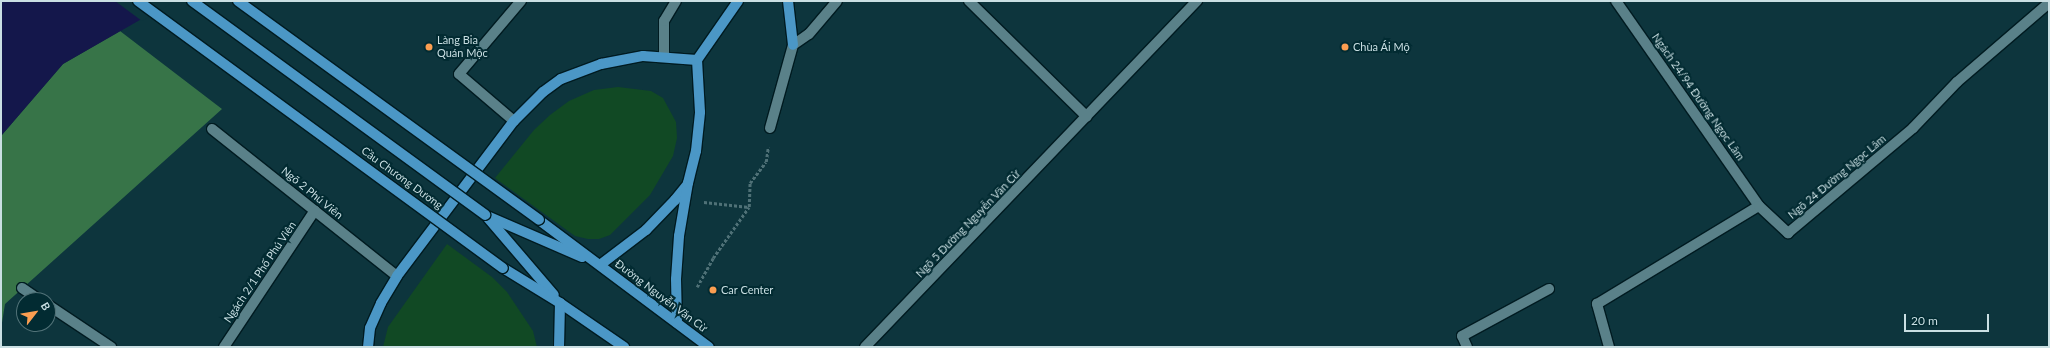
<!DOCTYPE html>
<html>
<head>
<meta charset="utf-8">
<style>
	body { margin:0 }
	#map { position:relative; width:2050px; height:348px; overflow:hidden; background:#0d353d; font-family:Lato,sans-serif }
	div>[style] { position:absolute }
	.green>* { inset:0; background:#114924 }
	.forest>* { inset:0; background:#377448 }
	.water>* { inset:0; background:#14174b }
	.pier>* { inset:0; background:#0d353d }
	.path>* { height:2.5px; margin-top:-1.25px; transform-origin:0; background:repeating-linear-gradient(90deg,#4f7177 0 3px,transparent 0 5px) }
	.roads { filter:drop-shadow(1px 0 #001b21) drop-shadow(-1px 0 #001b21) drop-shadow(0 1px #001b21) drop-shadow(0 -1px #001b21) }
	.lane>* { height:10px; margin:-5px; padding:0 5px; transform-origin:5px; border-radius:5px; background:#5a8189 }
	.street>* { height:10px; margin:-5px; padding:0 5px; transform-origin:5px; border-radius:5px; background:#5a8189 }
	.primary>* { height:10px; margin:-5px; padding:0 5px; transform-origin:5px; border-radius:5px; background:#4b97c6 }
	.bridges { filter:drop-shadow(1px 0 #001b21) drop-shadow(-1px 0 #001b21) drop-shadow(0 1px #001b21) drop-shadow(0 -1px #001b21) }
	.primary-bridge>* { height:10px; margin:-5px; padding:0 5px; transform-origin:5px; border-radius:5px; background:#4b97c6 }
	.dots>* { width:11px; height:11px; translate:-50% -50%; box-sizing:border-box; border:2px solid #022b32; border-radius:50% }
	span { translate:-50% -50%; white-space:nowrap; text-align:center; line-height:1.15; -webkit-text-stroke:4px #022b32; paint-order:stroke }
	.poi-label { font-size:11px; color:#cadfe3 }
	.left { translate:0 -50%; text-align:left }
	.street-label { font-size:11px; color:#cadfe3 }
	.frame { position:absolute; inset:0; border:2px solid #cadfe3; pointer-events:none }
	.north { position:absolute; left:16px; top:292px; width:40px; height:40px; box-sizing:border-box; background:#022b32; border:1px solid #527379; border-radius:50%; rotate:59deg; font-size:11px; font-weight:700; line-height:16px; text-align:center; color:#cadfe3 }
	.north::after { content:''; display:block; margin:auto; width:14px; height:18px; background:#fb9e51; clip-path:polygon(50% 0,100% 100%,50% 72%,0 100%) }
	.scale { position:absolute; left:1904px; top:314px; width:85px; height:18px; box-sizing:border-box; border:2px solid #cadfe3; border-top:0; padding-left:5px; font-size:12px; line-height:14px; white-space:nowrap; color:#cadfe3; -webkit-text-stroke:3px #022b32; paint-order:stroke }
</style>
</head>
<body>
<div id="map">
	<div class="green">
		<div style="clip-path:polygon(618px 87px,651px 91px,663px 98px,676px 122px,677px 138px,673px 156px,650px 195px,610px 235px,599px 239px,588px 239px,575px 236px,495px 178px,534px 130px,550px 115px,569px 101px,594px 90px)"></div>
		<div style="clip-path:polygon(447px 244px,492px 277px,507px 292px,533px 331px,537px 347px,383px 347px,388px 327px)"></div>
	</div>
	<div class="forest">
		<div style="clip-path:polygon(120px 31px,222px 109px,5px 304px,1px 329px,1px 136px,63px 64px)"></div>
	</div>
	<div class="water">
		<div style="clip-path:polygon(1px 1px,173px 1px,63px 64px,1px 136px)"></div>
	</div>
	<div class="pier">
		<div style="clip-path:polygon(115px 1px,175px 1px,142px 21px)"></div>
	</div>
	<div class="path">
		<div style="left:704px;top:202px;width:45px;rotate:6.3deg"></div>
		<div style="left:697px;top:287px;width:33px;rotate:-61deg"></div>
		<div style="left:713px;top:258px;width:62px;rotate:-54.8deg"></div>
		<div style="left:749px;top:207px;width:24px;rotate:-88deg"></div>
		<div style="left:750px;top:183px;width:26px;rotate:-53deg"></div>
		<div style="left:766px;top:162px;width:15px;rotate:-82deg"></div>
	</div>
	<div class="roads">
		<div class="lane">
			<div style="left:969px;top:1px;width:165px;rotate:44.5deg"></div>
			<div style="left:1616px;top:1px;width:250px;rotate:55.1deg"></div>
			<div style="left:664px;top:57px;width:36px;rotate:-90deg"></div>
			<div style="left:664px;top:21px;width:23px;rotate:-59deg"></div>
			<div style="left:514px;top:121px;width:72px;rotate:-139.5deg"></div>
			<div style="left:459px;top:74px;width:96px;rotate:-49.7deg"></div>
			<div style="left:212px;top:129px;width:236px;rotate:38.5deg"></div>
			<div style="left:22px;top:288px;width:22px;rotate:34deg"></div>
			<div style="left:48px;top:305px;width:76px;rotate:33.7deg"></div>
			<div style="left:224px;top:347px;width:164px;rotate:-56.4deg"></div>
			<div style="left:865px;top:347px;width:480px;rotate:-46.2deg"></div>
			<div style="left:1467px;top:347px;width:12px;rotate:-114deg"></div>
			<div style="left:1462px;top:336px;width:99px;rotate:-28.4deg"></div>
			<div style="left:1609px;top:347px;width:45px;rotate:-105.6deg"></div>
			<div style="left:1597px;top:304px;width:189px;rotate:-31.2deg"></div>
			<div style="left:1759px;top:206px;width:40px;rotate:43deg"></div>
			<div style="left:1788px;top:233px;width:163px;rotate:-40deg"></div>
			<div style="left:1913px;top:128px;width:64px;rotate:-46.3deg"></div>
			<div style="left:1957px;top:82px;width:121px;rotate:-40.7deg"></div>
		</div>
		<div class="street">
			<div style="left:770px;top:128px;width:86px;rotate:-74.5deg"></div>
			<div style="left:793px;top:45px;width:19px;rotate:-35deg"></div>
			<div style="left:809px;top:34px;width:43px;rotate:-49.7deg"></div>
		</div>
		<div class="primary">
			<div style="left:788px;top:1px;width:44px;rotate:83.5deg"></div>
			<div style="left:697px;top:60px;width:72px;rotate:-55.2deg"></div>
			<div style="left:485px;top:215px;width:106px;rotate:23.4deg"></div>
			<div style="left:488px;top:218px;width:101px;rotate:49.4deg"></div>
			<div style="left:539px;top:220px;width:212px;rotate:36.8deg"></div>
			<div style="left:600px;top:265px;width:58px;rotate:-37.3deg"></div>
			<div style="left:646px;top:230px;width:42px;rotate:-46deg"></div>
			<div style="left:675px;top:200px;width:19px;rotate:-51deg"></div>
			<div style="left:503px;top:268px;width:67px;rotate:31.6deg"></div>
			<div style="left:560px;top:303px;width:78px;rotate:34.5deg"></div>
			<div style="left:677px;top:323px;width:44px;rotate:-91.3deg"></div>
			<div style="left:676px;top:279px;width:43px;rotate:-86deg"></div>
			<div style="left:679px;top:236px;width:54px;rotate:-80.4deg"></div>
			<div style="left:688px;top:183px;width:33px;rotate:-76deg"></div>
			<div style="left:696px;top:151px;width:39px;rotate:-84deg"></div>
			<div style="left:700px;top:112px;width:52px;rotate:-93.3deg"></div>
			<div style="left:368px;top:347px;width:19px;rotate:-84deg"></div>
			<div style="left:370px;top:328px;width:27px;rotate:-66deg"></div>
			<div style="left:381px;top:303px;width:31px;rotate:-59deg"></div>
			<div style="left:397px;top:276px;width:194px;rotate:-53deg"></div>
			<div style="left:514px;top:121px;width:41px;rotate:-45deg"></div>
			<div style="left:543px;top:92px;width:22px;rotate:-36deg"></div>
			<div style="left:561px;top:79px;width:43px;rotate:-20.6deg"></div>
			<div style="left:601px;top:64px;width:43px;rotate:-10.8deg"></div>
			<div style="left:643px;top:56px;width:54px;rotate:4.2deg"></div>
			<div style="left:559px;top:347px;width:44px;rotate:-88.7deg"></div>
		</div>
	</div>
	<div class="bridges">
		<div class="primary-bridge">
			<div style="left:138px;top:1px;width:452px;rotate:36.2deg"></div>
			<div style="left:192px;top:1px;width:363px;rotate:36.1deg"></div>
			<div style="left:238px;top:1px;width:372px;rotate:36deg"></div>
		</div>
	</div>
	<div class="dots">
		<div style="left:429px;top:47px;background:#fb9e51"></div>
		<div style="left:1345px;top:47px;background:#fb9e51"></div>
		<div style="left:713px;top:290px;background:#fb9e51"></div>
	</div>
	<div class="poi-label">
		<span class="left" style="left:437px;top:47px">Làng Bia<br>Quán Mộc</span>
		<span class="left" style="left:1353px;top:47px">Chùa Ái Mộ</span>
		<span class="left" style="left:721px;top:290px">Car Center</span>
	</div>
	<div class="street-label">
		<span style="left:1698px;top:97px;rotate:55deg">Ngách 24/94 Đường Ngọc Lâm</span>
		<span style="left:1837px;top:177px;rotate:-40deg">Ngõ 24 Đường Ngọc Lâm</span>
		<span style="left:402px;top:178px;rotate:36deg">Cầu Chương Dương</span>
		<span style="left:312px;top:193px;rotate:39deg">Ngõ 2 Phú Viên</span>
		<span style="left:968px;top:224px;rotate:-46deg">Ngõ 5 Đường Nguyễn Văn Cừ</span>
		<span style="left:260px;top:272px;rotate:-56deg">Ngách 2/1 Phố Phú Viên</span>
		<span style="left:661px;top:296px;rotate:37deg">Đường Nguyễn Văn Cừ</span>
	</div>
	<div class="frame"></div>
	<div class="north">B</div>
	<div class="scale">20 m</div>
</div>
</body>
</html>
